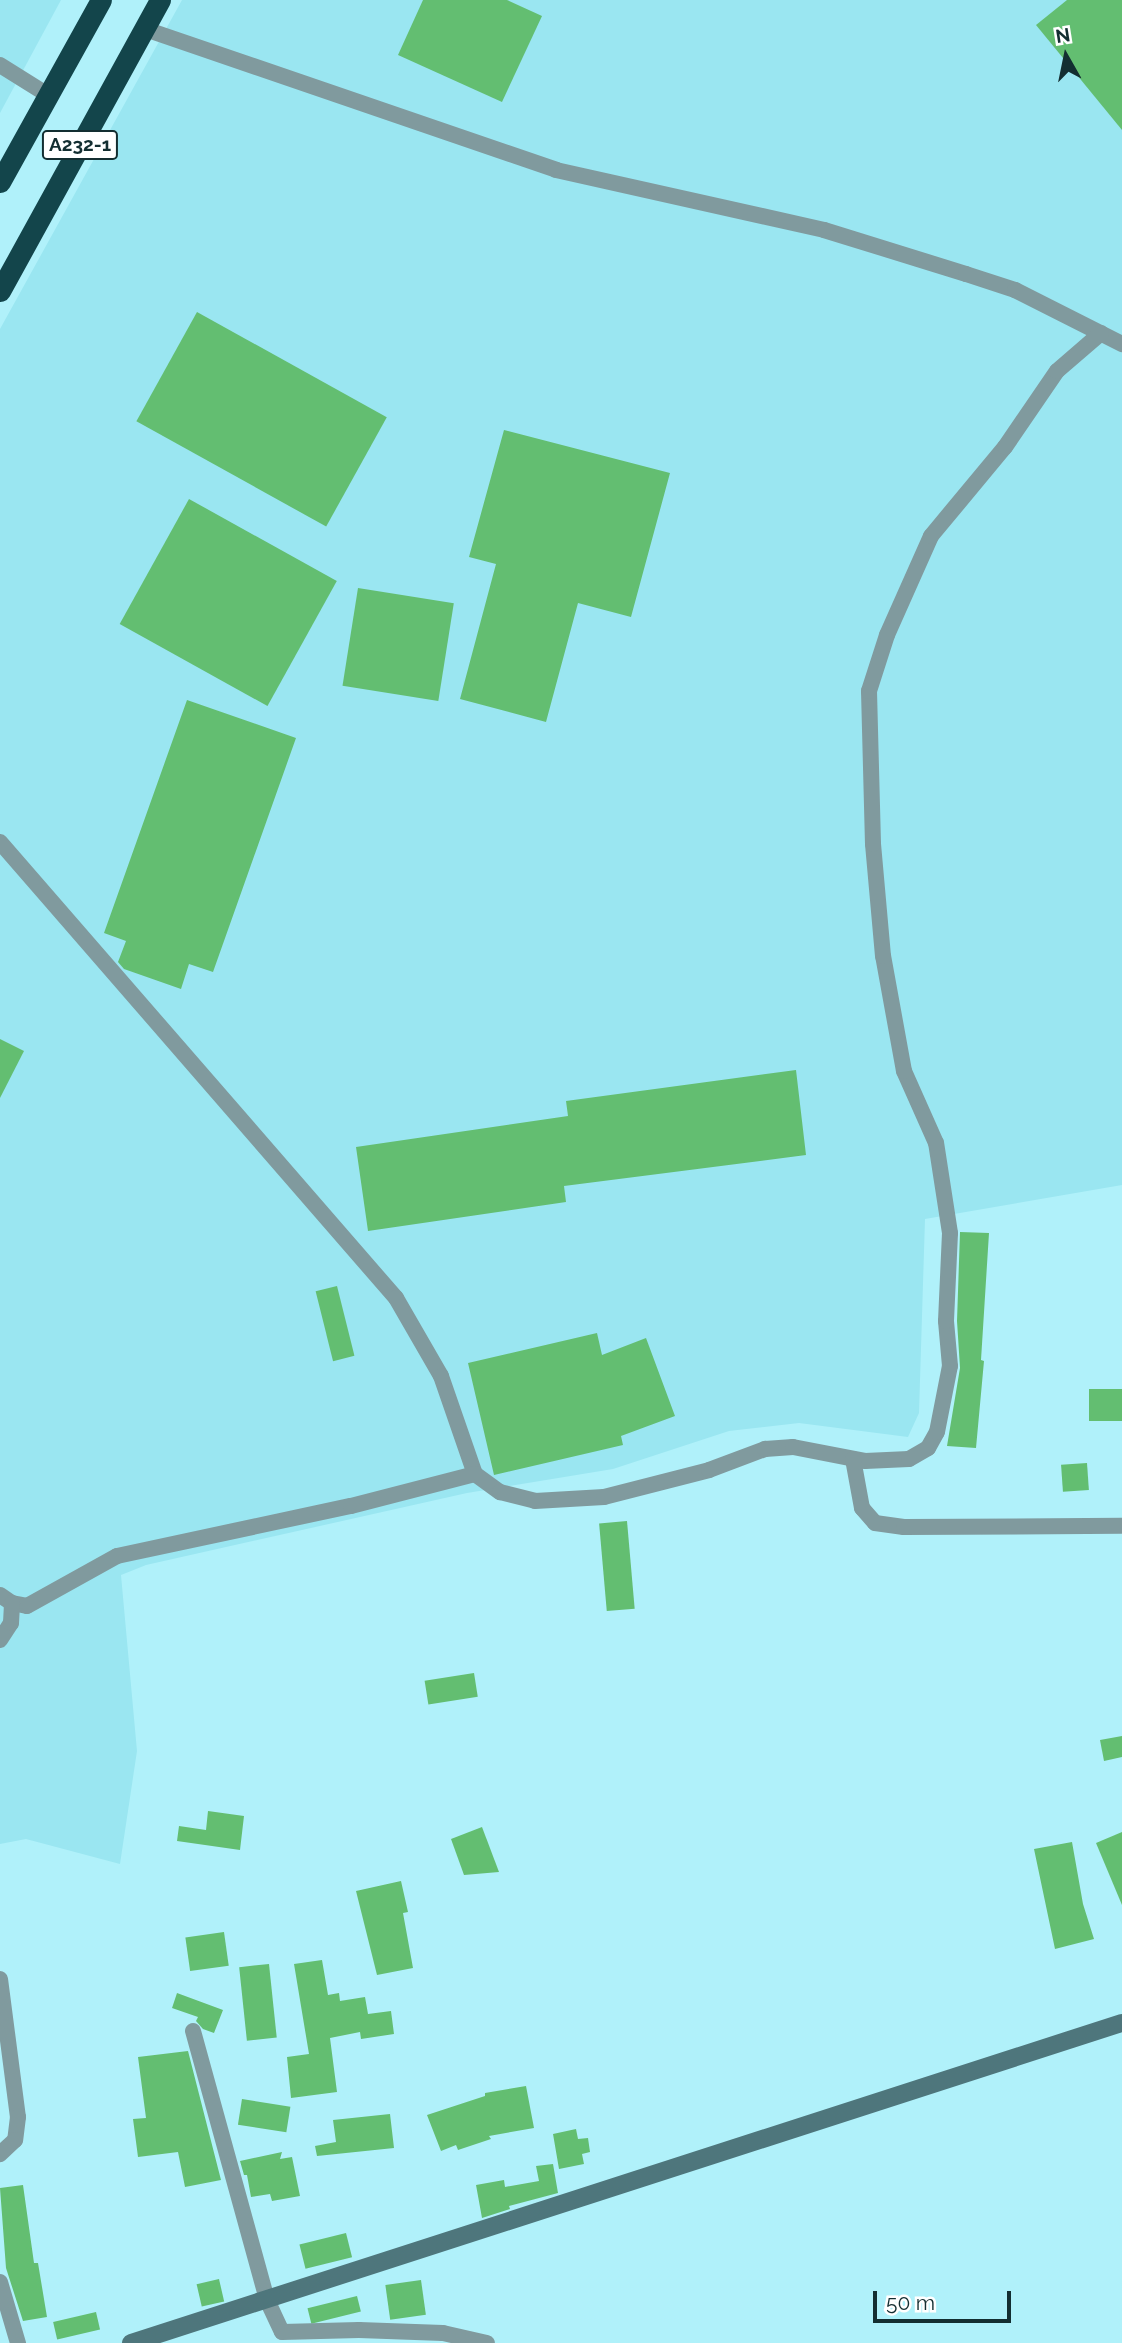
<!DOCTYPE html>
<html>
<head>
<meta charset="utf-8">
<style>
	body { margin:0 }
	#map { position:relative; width:1122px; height:2343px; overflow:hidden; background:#b0f1fa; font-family:Raleway,sans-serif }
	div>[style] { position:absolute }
	.built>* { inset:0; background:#9ae6f1 }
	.building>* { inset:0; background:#63be71; transform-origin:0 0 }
	.street>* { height:16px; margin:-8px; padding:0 8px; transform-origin:8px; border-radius:8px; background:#809a9e }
	.secondary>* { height:18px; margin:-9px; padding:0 9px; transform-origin:9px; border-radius:9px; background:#4e767c }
	.highway>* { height:21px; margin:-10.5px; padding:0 10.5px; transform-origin:10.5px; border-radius:10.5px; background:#13454b }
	span { translate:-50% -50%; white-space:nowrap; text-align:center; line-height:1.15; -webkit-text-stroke:5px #fff; paint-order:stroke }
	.shield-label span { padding:2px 5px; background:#fff; border:2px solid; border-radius:5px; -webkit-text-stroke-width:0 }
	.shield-label { font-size:19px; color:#132e31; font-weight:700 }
	.north { position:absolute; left:1031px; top:21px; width:70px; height:70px; -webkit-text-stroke:5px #fff; paint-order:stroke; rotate:351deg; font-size:19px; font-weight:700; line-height:28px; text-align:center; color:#132e31 }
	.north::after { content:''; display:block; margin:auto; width:24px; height:32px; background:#132e31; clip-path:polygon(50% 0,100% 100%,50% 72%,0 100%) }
	.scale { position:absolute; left:873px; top:2291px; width:138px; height:32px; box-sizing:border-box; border:4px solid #132e31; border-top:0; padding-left:9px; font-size:21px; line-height:24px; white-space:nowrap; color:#132e31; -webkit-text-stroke:5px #fff; paint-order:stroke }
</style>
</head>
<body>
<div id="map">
	<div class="built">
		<div style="clip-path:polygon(0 0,61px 0,0 113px)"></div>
		<div style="clip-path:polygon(182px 0,1122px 0,1122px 1185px,925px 1219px,919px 1413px,908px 1437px,799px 1423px,729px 1431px,613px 1469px,467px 1493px,146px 1565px,121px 1575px,137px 1751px,120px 1864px,26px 1839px,0 1844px,0 329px)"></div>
	</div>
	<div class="building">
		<div style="clip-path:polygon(423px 0,507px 0,542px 16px,502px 102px,398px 55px)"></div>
		<div style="clip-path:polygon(1067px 0,1122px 0,1122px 130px,1036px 25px)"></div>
		<div style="left:197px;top:312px;width:217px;height:125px;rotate:29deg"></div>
		<div style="clip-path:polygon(504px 430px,670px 473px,631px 617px,578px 603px,546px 722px,460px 699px,496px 564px,469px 557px)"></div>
		<div style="left:189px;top:499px;width:169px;height:143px;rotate:29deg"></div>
		<div style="left:358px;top:588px;width:97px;height:99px;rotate:9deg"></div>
		<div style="clip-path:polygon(187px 700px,296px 738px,213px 972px,189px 964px,181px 989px,124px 969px,118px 962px,126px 941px,104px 933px)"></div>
		<div style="clip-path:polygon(0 1039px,24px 1051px,0 1098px)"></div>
		<div style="clip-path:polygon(796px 1070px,806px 1155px,564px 1186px,566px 1202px,368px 1231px,356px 1147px,568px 1116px,566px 1101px)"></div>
		<div style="clip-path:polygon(960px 1232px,989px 1233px,981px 1360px,984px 1361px,976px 1448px,947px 1446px,960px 1368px,957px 1321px)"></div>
		<div style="left:337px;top:1286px;width:72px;height:22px;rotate:76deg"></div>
		<div style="clip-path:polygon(597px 1333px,602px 1355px,646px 1338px,675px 1416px,621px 1436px,623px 1445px,494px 1475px,468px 1363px)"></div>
		<div style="left:1122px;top:1389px;width:32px;height:33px;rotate:90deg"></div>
		<div style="left:1087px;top:1463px;width:27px;height:26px;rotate:86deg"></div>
		<div style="left:627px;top:1521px;width:88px;height:28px;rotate:85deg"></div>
		<div style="left:474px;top:1673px;width:24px;height:50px;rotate:81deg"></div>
		<div style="clip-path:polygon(1122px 1736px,1122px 1757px,1104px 1761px,1100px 1740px)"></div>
		<div style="clip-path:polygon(208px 1811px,244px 1816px,240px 1850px,177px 1841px,179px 1826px,206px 1830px)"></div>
		<div style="clip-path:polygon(482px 1827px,499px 1872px,464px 1875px,451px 1839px)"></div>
		<div style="clip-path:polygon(1122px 1832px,1122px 1905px,1096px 1843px)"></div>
		<div style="clip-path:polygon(1072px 1842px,1083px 1904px,1094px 1939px,1055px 1949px,1034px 1849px)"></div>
		<div style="clip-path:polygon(401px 1881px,408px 1912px,403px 1913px,413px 1968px,377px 1975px,356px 1891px)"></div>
		<div style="left:224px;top:1932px;width:34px;height:39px;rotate:82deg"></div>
		<div style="clip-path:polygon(322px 1960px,328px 1995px,339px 1993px,340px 2001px,365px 1997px,368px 2014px,391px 2011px,394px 2034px,361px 2039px,360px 2032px,330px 2038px,337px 2092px,291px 2098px,287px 2057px,309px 2054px,294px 1964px)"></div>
		<div style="left:269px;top:1964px;width:74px;height:30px;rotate:84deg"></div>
		<div style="clip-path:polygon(177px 1993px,223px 2010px,214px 2033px,203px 2029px,196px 2021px,198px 2017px,172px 2008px)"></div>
		<div style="clip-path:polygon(188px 2051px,221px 2180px,185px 2187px,178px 2152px,138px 2157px,133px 2119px,146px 2118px,138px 2057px)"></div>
		<div style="clip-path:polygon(526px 2086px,534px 2128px,489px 2136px,491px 2139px,458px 2150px,456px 2145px,441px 2151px,427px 2115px,485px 2096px,485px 2093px)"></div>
		<div style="left:242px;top:2099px;width:49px;height:26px;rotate:9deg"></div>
		<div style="clip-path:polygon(390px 2114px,394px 2148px,317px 2156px,315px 2146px,336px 2142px,333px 2120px)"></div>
		<div style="clip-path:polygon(576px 2129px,578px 2139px,588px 2138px,590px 2152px,582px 2154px,584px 2164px,559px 2169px,553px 2134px)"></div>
		<div style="clip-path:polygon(282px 2152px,280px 2159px,292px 2157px,300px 2196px,272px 2201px,270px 2194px,251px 2197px,247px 2175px,244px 2175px,240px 2161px)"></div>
		<div style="clip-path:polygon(553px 2164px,558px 2193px,509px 2206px,510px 2209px,482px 2218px,476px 2185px,504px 2180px,505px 2187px,539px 2181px,536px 2166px)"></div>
		<div style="clip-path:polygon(23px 2185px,34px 2263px,38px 2263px,47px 2317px,23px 2321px,6px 2268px,0 2188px)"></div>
		<div style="left:346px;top:2233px;width:25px;height:48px;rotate:76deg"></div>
		<div style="left:219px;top:2279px;width:23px;height:23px;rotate:77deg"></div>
		<div style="left:421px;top:2280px;width:35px;height:36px;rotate:82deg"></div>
		<div style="left:357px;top:2296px;width:16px;height:51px;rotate:76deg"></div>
		<div style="left:96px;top:2312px;width:18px;height:44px;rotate:77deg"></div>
	</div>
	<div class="street">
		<div style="left:145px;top:29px;width:435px;rotate:18.9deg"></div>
		<div style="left:556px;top:170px;width:275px;rotate:12.6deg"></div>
		<div style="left:824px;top:230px;width:149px;rotate:17.2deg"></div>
		<div style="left:966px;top:274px;width:52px;rotate:18.1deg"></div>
		<div style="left:1015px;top:290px;width:120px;rotate:26.8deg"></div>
		<div style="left:0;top:65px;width:57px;rotate:32deg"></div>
		<div style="left:0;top:842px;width:604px;rotate:49.03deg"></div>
		<div style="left:396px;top:1298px;width:90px;rotate:60deg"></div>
		<div style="left:441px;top:1376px;width:104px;rotate:70.9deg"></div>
		<div style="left:475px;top:1474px;width:31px;rotate:36deg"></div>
		<div style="left:500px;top:1492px;width:36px;rotate:14deg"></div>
		<div style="left:535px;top:1501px;width:69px;rotate:-3.3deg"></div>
		<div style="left:604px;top:1497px;width:108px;rotate:-14.4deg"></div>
		<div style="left:709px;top:1470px;width:60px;rotate:-20.6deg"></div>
		<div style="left:765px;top:1449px;width:28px;rotate:-4deg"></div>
		<div style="left:793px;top:1447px;width:73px;rotate:11deg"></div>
		<div style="left:865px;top:1461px;width:44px;rotate:-2.6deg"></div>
		<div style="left:909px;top:1459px;width:22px;rotate:-30deg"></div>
		<div style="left:928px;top:1448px;width:18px;rotate:-61deg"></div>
		<div style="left:937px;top:1432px;width:67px;rotate:-78.9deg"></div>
		<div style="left:950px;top:1366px;width:45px;rotate:-95.1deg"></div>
		<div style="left:946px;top:1321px;width:88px;rotate:-87.4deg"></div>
		<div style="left:950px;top:1233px;width:91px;rotate:-98.8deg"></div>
		<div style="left:936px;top:1143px;width:79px;rotate:-114deg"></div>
		<div style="left:904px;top:1071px;width:117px;rotate:-100.3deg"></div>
		<div style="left:883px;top:956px;width:112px;rotate:-95.1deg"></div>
		<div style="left:873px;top:844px;width:153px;rotate:-91.5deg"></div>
		<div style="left:869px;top:691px;width:59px;rotate:-72.2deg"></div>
		<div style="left:887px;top:635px;width:108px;rotate:-66deg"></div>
		<div style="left:931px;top:536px;width:116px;rotate:-50.3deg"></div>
		<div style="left:1005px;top:447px;width:92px;rotate:-55.6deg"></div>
		<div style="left:1057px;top:371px;width:58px;rotate:-40.8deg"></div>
		<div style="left:853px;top:1459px;width:50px;rotate:79.6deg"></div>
		<div style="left:862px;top:1508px;width:20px;rotate:49deg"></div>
		<div style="left:875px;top:1523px;width:29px;rotate:8deg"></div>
		<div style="left:904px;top:1527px;width:218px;rotate:-0.3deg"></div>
		<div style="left:0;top:1595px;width:14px;rotate:34deg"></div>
		<div style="left:12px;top:1603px;width:15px;rotate:11deg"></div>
		<div style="left:27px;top:1606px;width:103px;rotate:-29.1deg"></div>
		<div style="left:117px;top:1556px;width:239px;rotate:-12.1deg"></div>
		<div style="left:351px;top:1506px;width:128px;rotate:-14.5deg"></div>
		<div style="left:0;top:1640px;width:20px;rotate:-57deg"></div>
		<div style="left:11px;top:1623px;width:20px;rotate:-87deg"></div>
		<div style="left:0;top:1979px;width:139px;rotate:82.6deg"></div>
		<div style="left:18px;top:2117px;width:23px;rotate:97deg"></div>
		<div style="left:15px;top:2140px;width:21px;rotate:137deg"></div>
		<div style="left:193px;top:2031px;width:279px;rotate:74.6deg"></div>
		<div style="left:267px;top:2300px;width:35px;rotate:65deg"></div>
		<div style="left:282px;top:2332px;width:77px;rotate:-1.5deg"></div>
		<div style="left:359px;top:2330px;width:84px;rotate:2deg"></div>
		<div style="left:443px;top:2333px;width:45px;rotate:12.8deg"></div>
		<div style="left:0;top:2282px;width:64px;rotate:73.6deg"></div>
	</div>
	<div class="secondary">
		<div style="left:131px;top:2343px;width:1041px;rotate:-17.9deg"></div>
	</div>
	<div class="highway">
		<div style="left:0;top:182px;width:208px;rotate:-61deg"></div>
		<div style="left:0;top:291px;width:332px;rotate:-61.2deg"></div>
	</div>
	<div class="shield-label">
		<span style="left:80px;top:145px">A232-1</span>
	</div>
	<div class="north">N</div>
	<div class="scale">50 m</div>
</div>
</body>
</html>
